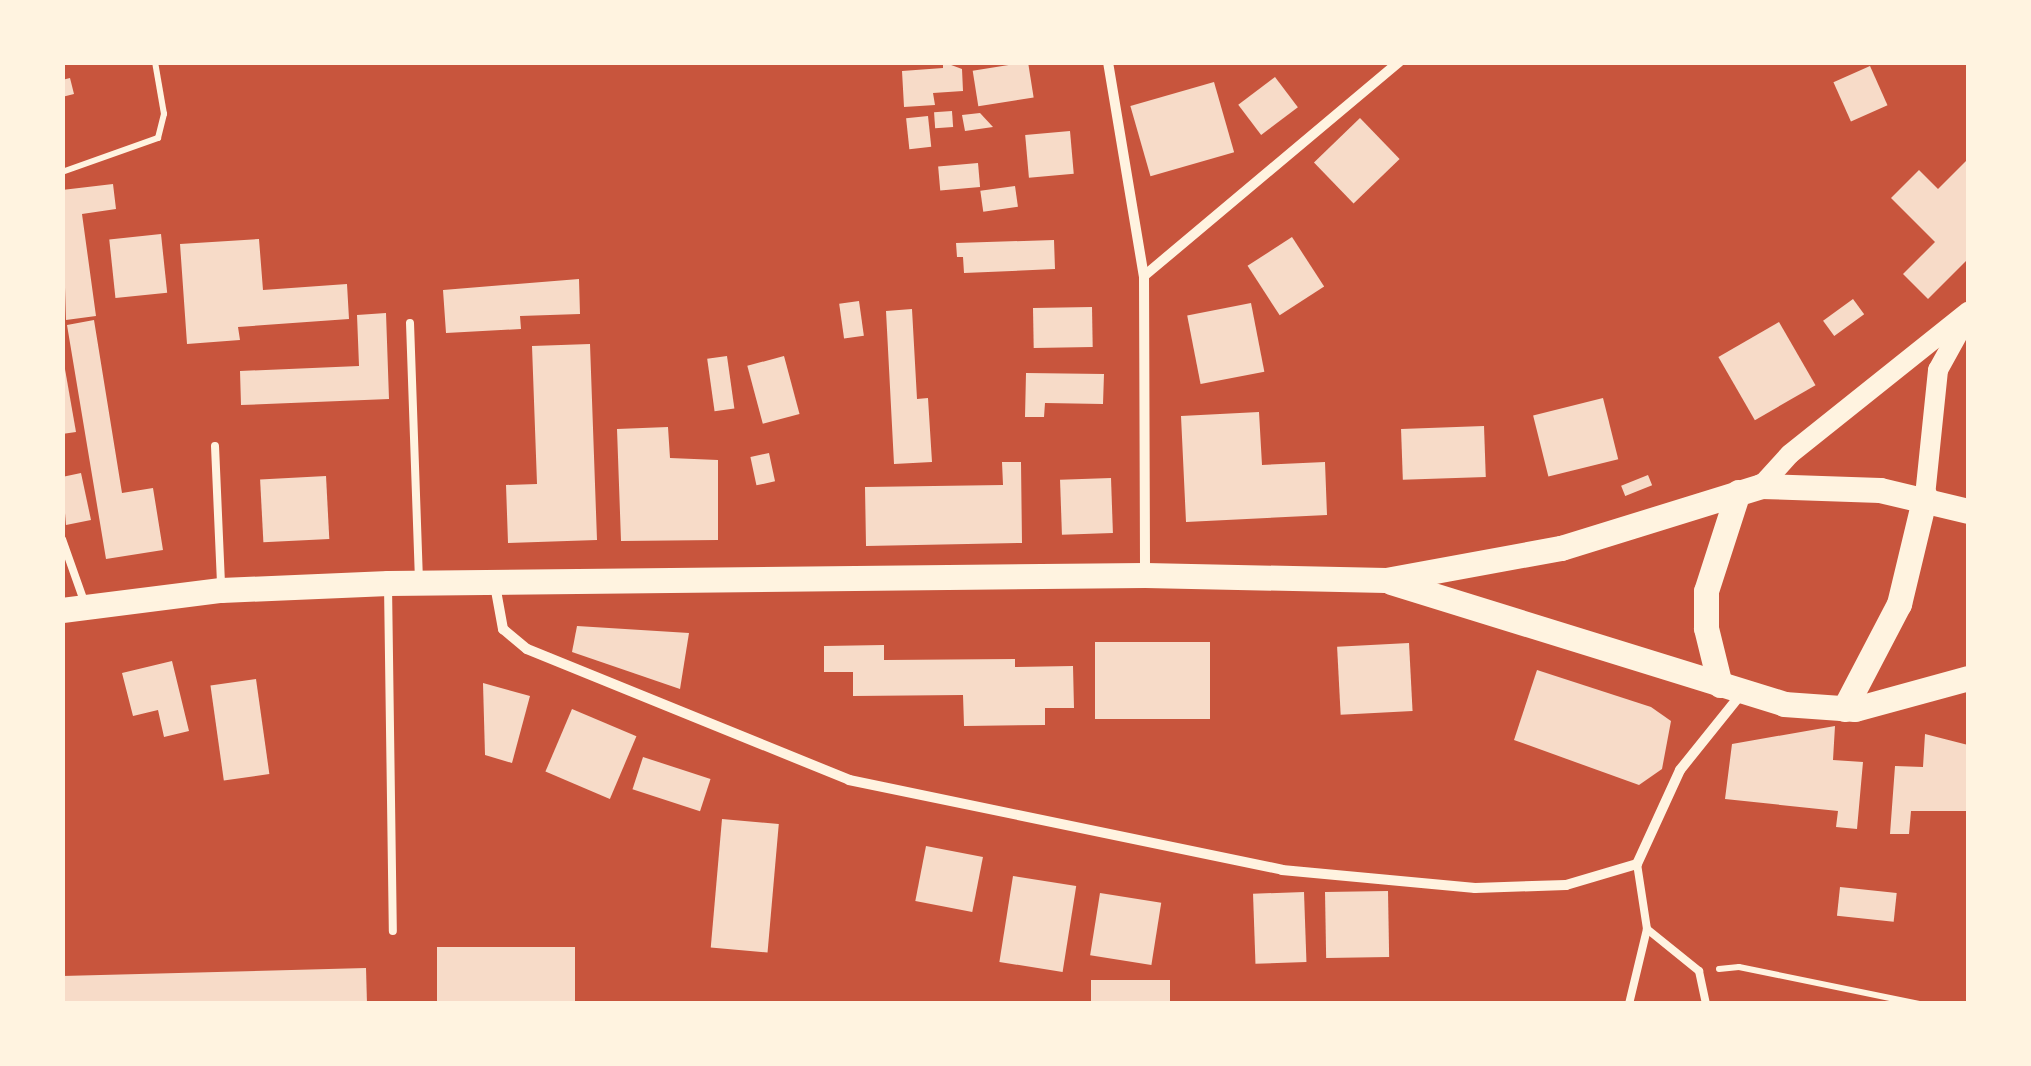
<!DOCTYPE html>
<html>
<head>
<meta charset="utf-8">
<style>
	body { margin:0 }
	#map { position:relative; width:2031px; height:1066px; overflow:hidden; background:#c8553d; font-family:Manrope,sans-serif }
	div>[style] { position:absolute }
	.building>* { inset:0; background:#f7dbc8; transform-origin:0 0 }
	.path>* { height:6px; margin:-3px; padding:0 3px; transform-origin:3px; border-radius:3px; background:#fff3e0 }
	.service>* { height:8px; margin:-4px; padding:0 4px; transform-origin:4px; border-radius:4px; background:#fff3e0 }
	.minor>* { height:10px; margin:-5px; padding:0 5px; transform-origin:5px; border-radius:5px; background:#fff3e0 }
	.secondary>* { height:20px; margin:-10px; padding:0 10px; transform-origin:10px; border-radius:10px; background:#fff3e0 }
	.primary>* { height:25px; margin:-12.5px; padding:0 12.5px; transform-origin:12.5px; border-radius:12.5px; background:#fff3e0 }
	span { translate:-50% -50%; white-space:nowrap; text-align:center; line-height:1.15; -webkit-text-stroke:8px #fff3e0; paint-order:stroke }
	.frame { position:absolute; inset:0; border:65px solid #fff3e0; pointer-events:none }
</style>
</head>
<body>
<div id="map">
	<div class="building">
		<div style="clip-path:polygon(943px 62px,962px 69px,963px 91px,933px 93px,935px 105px,904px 107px,902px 71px,943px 68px)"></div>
		<div style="left:1028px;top:62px;width:36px;height:56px;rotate:81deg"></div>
		<div style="left:1870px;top:66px;width:43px;height:40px;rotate:66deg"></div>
		<div style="left:1275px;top:77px;width:38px;height:46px;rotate:53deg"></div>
		<div style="clip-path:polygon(70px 78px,74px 94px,62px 97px,62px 80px)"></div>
		<div style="left:1214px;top:82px;width:73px;height:87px;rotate:74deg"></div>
		<div style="left:952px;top:111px;width:16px;height:18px;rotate:86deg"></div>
		<div style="clip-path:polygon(980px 113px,993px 127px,965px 131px,962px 115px)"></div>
		<div style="left:928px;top:116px;width:31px;height:22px;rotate:84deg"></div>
		<div style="left:1360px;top:118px;width:57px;height:64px;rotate:46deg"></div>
		<div style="left:1070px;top:131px;width:43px;height:45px;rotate:85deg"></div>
		<div style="clip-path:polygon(1968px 159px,1968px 259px,1928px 299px,1903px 274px,1935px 242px,1891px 198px,1919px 170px,1938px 189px)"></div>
		<div style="left:978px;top:163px;width:24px;height:40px;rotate:85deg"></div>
		<div style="clip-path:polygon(113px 184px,116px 209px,82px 214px,96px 316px,66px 320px,62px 190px)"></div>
		<div style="left:1015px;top:186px;width:21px;height:35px;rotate:82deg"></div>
		<div style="left:161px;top:234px;width:59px;height:52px;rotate:84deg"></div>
		<div style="left:1292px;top:237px;width:59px;height:53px;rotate:57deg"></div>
		<div style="clip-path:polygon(259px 239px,263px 290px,347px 284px,349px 319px,238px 327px,240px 340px,187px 344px,180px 244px)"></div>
		<div style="clip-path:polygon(1054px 240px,1055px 269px,964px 273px,963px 257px,957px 257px,956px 243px)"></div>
		<div style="clip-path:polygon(579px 279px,580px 314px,520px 316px,521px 329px,446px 333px,443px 290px)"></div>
		<div style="left:1853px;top:299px;width:19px;height:37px;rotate:54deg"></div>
		<div style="left:859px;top:301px;width:35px;height:20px;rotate:82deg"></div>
		<div style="left:1251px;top:303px;width:70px;height:65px;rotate:79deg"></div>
		<div style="left:1092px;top:307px;width:40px;height:59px;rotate:89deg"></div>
		<div style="clip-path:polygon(912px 309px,917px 399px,928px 398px,932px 462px,894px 464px,886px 311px)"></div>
		<div style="clip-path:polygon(386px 313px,389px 399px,241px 405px,240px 371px,359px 366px,357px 315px)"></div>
		<div style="clip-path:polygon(94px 320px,122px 493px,153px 488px,163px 550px,106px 559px,67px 325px)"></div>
		<div style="left:1779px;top:322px;width:73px;height:70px;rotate:60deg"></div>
		<div style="clip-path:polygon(590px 344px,597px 540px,508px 543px,506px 485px,537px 484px,532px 346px)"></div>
		<div style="clip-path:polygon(62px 352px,76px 432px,62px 434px)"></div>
		<div style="left:727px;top:356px;width:53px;height:20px;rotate:82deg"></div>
		<div style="left:784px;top:356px;width:60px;height:38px;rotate:75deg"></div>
		<div style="clip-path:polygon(1026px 373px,1104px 374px,1103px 404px,1045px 403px,1044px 417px,1025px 417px)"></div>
		<div style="left:1603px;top:398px;width:63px;height:72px;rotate:76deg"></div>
		<div style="clip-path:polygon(1259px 412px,1262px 465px,1325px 462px,1327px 515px,1186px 522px,1181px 416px)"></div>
		<div style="left:1484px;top:426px;width:51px;height:83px;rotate:88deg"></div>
		<div style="clip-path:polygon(668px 427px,670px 458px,718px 460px,718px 540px,621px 541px,617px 429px)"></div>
		<div style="left:769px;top:453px;width:29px;height:19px;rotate:78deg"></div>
		<div style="clip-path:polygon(1002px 462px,1021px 462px,1022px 543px,866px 546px,865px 487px,1003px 485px)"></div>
		<div style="clip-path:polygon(81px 473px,91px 520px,66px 525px,62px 477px)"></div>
		<div style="left:1648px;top:475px;width:11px;height:29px;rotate:68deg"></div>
		<div style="left:326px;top:476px;width:63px;height:66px;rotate:87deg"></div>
		<div style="left:1111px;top:478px;width:55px;height:51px;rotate:88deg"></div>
		<div style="clip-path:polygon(577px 626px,689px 633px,680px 689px,572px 652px)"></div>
		<div style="left:1095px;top:642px;width:115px;height:77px"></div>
		<div style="left:1409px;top:643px;width:68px;height:72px;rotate:87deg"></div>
		<div style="clip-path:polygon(884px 645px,884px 660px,1015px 659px,1015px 667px,1073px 666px,1074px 708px,1045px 708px,1045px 725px,964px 726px,963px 695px,853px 696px,853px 672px,824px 672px,824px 646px)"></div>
		<div style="clip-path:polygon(172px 661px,189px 731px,164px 737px,158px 710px,133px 716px,122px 673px)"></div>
		<div style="clip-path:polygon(1537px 670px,1651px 707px,1671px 721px,1662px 769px,1639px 785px,1514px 740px)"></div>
		<div style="left:256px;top:679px;width:96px;height:46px;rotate:82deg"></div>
		<div style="clip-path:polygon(483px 683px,530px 696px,512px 763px,485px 755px)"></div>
		<div style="left:572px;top:709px;width:70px;height:68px;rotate:23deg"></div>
		<div style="clip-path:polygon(1835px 726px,1833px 760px,1863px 762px,1857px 829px,1836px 827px,1838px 811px,1725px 799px,1732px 744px)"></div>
		<div style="clip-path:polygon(1925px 734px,1968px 745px,1968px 811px,1911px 811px,1909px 834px,1890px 834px,1895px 766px,1923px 767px)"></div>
		<div style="left:643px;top:757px;width:71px;height:34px;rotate:18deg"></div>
		<div style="left:722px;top:819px;width:57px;height:129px;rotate:5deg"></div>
		<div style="left:926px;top:846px;width:58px;height:56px;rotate:11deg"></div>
		<div style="left:1013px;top:876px;width:64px;height:87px;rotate:9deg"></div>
		<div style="left:1840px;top:887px;width:57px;height:29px;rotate:6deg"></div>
		<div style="left:1388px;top:891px;width:66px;height:63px;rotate:89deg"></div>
		<div style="left:1304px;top:892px;width:70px;height:51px;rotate:88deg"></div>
		<div style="left:1100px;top:893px;width:62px;height:63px;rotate:9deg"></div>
		<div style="left:575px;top:947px;width:57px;height:138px;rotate:90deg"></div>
		<div style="clip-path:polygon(366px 968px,367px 1004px,62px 1004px,62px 976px)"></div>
		<div style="left:1091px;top:980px;width:79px;height:24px"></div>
	</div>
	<div class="path">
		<div style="left:62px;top:172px;width:102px;rotate:-19.5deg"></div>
		<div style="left:158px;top:138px;width:25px;rotate:-76deg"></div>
		<div style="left:164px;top:114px;width:53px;rotate:-99.8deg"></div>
		<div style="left:1719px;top:969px;width:20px;rotate:-6deg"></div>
		<div style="left:1739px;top:967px;width:184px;rotate:11.6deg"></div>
	</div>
	<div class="service">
		<div style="left:410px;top:323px;width:255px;rotate:88deg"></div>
		<div style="left:215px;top:446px;width:140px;rotate:87.5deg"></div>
		<div style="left:62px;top:539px;width:66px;rotate:70.5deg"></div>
		<div style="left:388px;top:585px;width:346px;rotate:89.2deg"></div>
		<div style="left:1647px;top:929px;width:67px;rotate:38.9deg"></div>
		<div style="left:1699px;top:971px;width:34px;rotate:78deg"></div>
		<div style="left:1629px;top:1004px;width:77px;rotate:-76.5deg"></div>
		<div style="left:1647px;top:929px;width:66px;rotate:-98.7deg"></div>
	</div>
	<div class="minor">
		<div style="left:1108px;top:62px;width:217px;rotate:80.5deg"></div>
		<div style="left:1144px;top:276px;width:298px;rotate:89.8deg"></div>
		<div style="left:1144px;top:276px;width:333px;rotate:-40deg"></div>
		<div style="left:495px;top:585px;width:45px;rotate:79.7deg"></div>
		<div style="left:503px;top:629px;width:31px;rotate:40deg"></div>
		<div style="left:527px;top:649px;width:348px;rotate:22.1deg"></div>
		<div style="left:849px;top:780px;width:442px;rotate:11.7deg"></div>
		<div style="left:1282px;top:870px;width:194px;rotate:5.3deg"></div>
		<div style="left:1475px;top:888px;width:91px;rotate:-1.9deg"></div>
		<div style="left:1566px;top:885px;width:74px;rotate:-16.5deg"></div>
		<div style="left:1637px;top:864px;width:103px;rotate:-65.4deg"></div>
		<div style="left:1680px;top:770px;width:97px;rotate:-51.2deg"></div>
	</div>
	<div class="secondary">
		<div style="left:1761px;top:486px;width:43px;rotate:-47.8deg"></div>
		<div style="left:1790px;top:454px;width:228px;rotate:-38.6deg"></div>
		<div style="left:1925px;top:496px;width:127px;rotate:-84.1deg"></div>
		<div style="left:1938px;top:370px;width:56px;rotate:-61.1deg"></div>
	</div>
	<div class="primary">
		<div style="left:1391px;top:582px;width:412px;rotate:17.2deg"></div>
		<div style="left:1784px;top:704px;width:71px;rotate:4deg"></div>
		<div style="left:1855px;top:709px;width:117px;rotate:-15.3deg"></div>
		<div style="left:62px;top:610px;width:160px;rotate:-7.2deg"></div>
		<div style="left:221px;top:590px;width:167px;rotate:-2.4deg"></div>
		<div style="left:388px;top:583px;width:757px;rotate:-0.61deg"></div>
		<div style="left:1145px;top:575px;width:241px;rotate:1.2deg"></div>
		<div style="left:1386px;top:580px;width:178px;rotate:-10.4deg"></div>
		<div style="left:1561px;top:548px;width:209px;rotate:-17.2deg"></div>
		<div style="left:1761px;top:486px;width:119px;rotate:1.9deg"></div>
		<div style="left:1880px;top:490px;width:90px;rotate:13.4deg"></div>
		<div style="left:1720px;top:685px;width:59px;rotate:-103.8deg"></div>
		<div style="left:1706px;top:628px;width:37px;rotate:-90deg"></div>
		<div style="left:1706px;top:591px;width:104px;rotate:-72.1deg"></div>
		<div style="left:1844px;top:709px;width:119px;rotate:-62.4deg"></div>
		<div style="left:1899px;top:604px;width:111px;rotate:-76.5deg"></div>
	</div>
	<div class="frame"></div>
</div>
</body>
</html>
